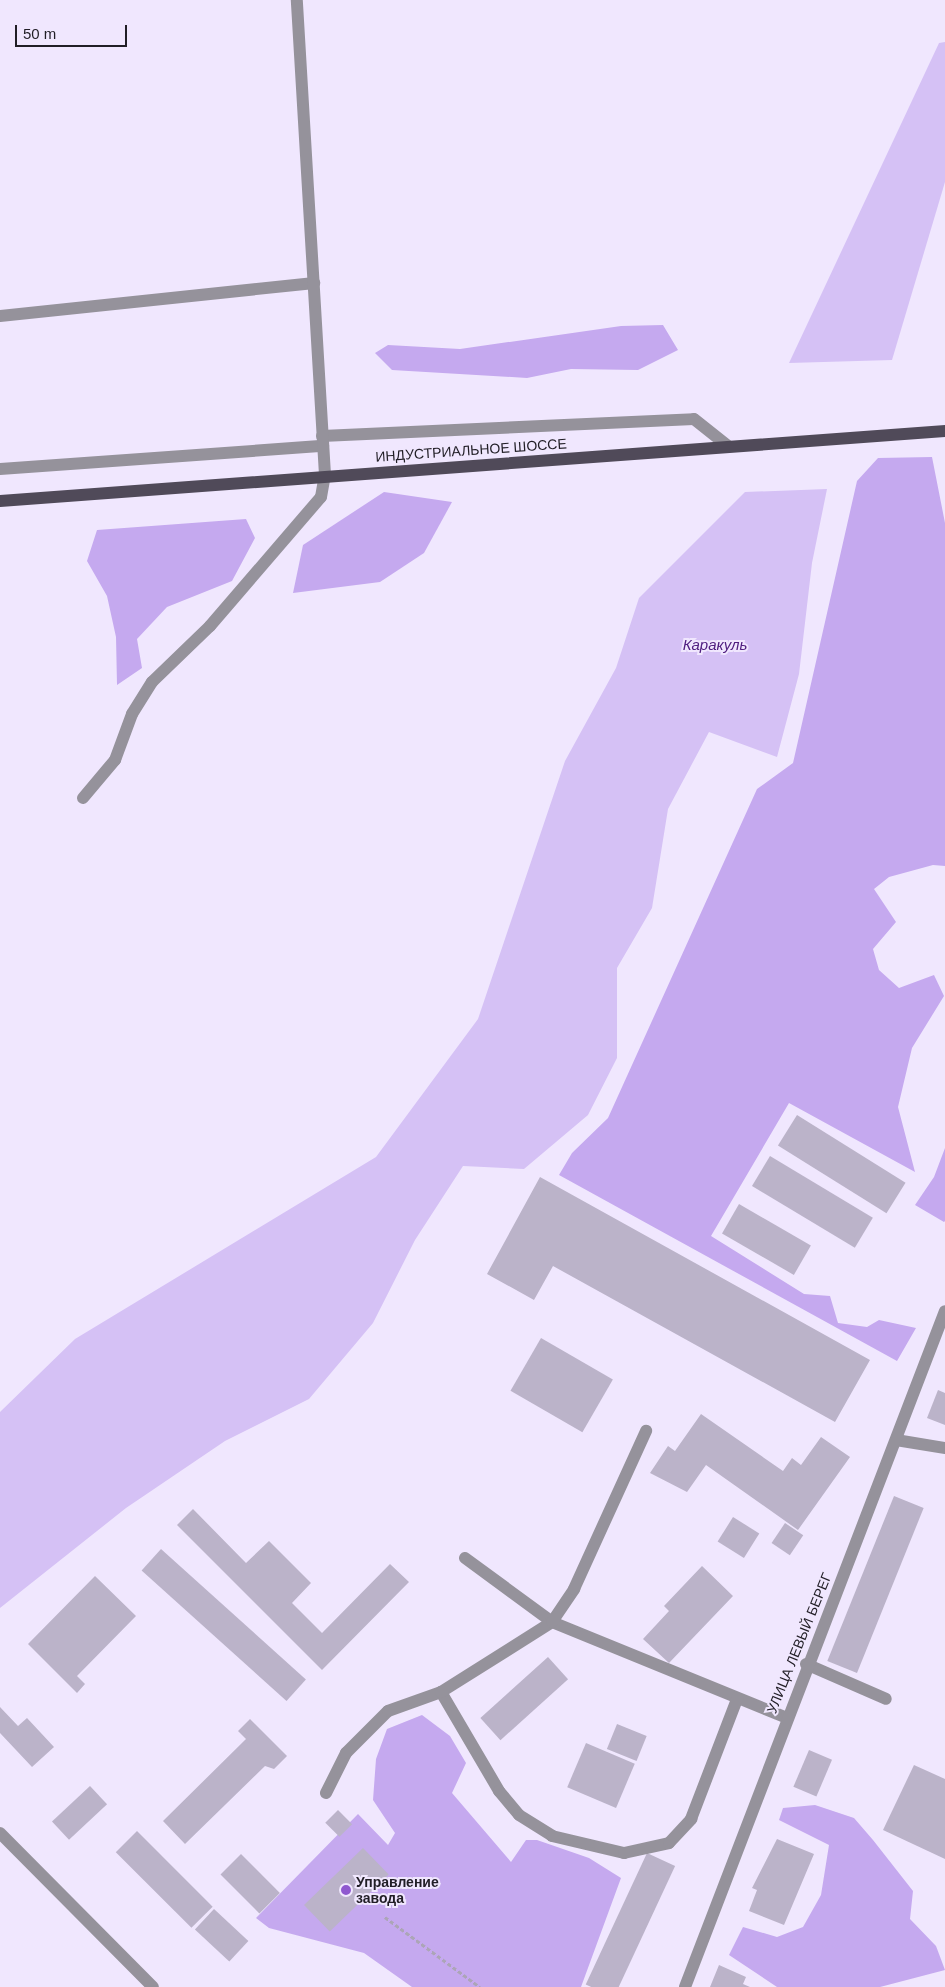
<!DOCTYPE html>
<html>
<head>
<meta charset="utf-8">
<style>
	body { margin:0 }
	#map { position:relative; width:945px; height:1987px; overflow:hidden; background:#f0e7fe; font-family:Arial,sans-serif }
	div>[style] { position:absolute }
	.green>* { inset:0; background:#c5a9ef }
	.water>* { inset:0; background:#d5c1f5 }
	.building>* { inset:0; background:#bbb3c9; transform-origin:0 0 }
	.path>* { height:2.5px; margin-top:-1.25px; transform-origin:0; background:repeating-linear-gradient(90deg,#aca5b7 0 4px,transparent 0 6.5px) }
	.minor>* { height:12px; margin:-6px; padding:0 6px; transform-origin:6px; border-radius:6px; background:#95929b }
	.major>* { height:12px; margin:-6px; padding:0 6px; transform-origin:6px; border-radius:6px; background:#504a59 }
	.dots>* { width:14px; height:14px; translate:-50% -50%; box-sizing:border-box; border:2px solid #f0e7fe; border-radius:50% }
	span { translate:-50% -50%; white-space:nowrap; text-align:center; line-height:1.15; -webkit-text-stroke:4px #f0e7fe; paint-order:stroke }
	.street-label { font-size:14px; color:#211e26 }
	.poi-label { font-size:14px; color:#211e26; font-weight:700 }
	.left { translate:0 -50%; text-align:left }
	.water-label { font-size:15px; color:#512081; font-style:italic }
	.scale { position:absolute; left:15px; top:25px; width:112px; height:22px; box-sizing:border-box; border:2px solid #211e26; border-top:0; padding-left:6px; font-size:15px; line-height:18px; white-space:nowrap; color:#211e26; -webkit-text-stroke:4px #f0e7fe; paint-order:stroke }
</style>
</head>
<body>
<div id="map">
	<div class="green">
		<div style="clip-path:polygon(663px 325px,678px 350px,638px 370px,571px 369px,527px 378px,392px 370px,375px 353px,388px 345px,460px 349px,621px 326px)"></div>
		<div style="clip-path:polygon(932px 457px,945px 523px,945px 866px,933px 865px,889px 877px,874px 889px,896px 922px,873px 949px,879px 970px,899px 988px,934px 975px,944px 996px,912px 1048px,898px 1107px,915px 1172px,789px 1103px,711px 1236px,804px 1294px,830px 1296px,838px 1323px,867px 1327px,879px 1320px,916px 1328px,897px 1361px,559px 1175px,572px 1153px,608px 1118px,757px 789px,793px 763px,857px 481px,878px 458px)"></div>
		<div style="clip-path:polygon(384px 492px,452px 502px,424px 553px,380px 582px,293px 593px,303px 545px)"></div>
		<div style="clip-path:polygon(246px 519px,255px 538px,232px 581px,167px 607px,137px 639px,142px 668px,117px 685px,116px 637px,107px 596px,87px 561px,97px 530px)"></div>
		<div style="clip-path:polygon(945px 1148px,945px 1221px,944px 1222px,915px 1205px,934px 1177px)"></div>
		<div style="clip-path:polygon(422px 1715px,450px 1736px,466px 1763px,452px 1793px,511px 1862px,526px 1840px,537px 1840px,589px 1858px,621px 1878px,581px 1987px,412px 1987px,364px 1953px,269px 1928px,256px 1918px,358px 1814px,388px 1845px,395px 1833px,373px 1800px,376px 1759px,387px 1729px)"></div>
		<div style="clip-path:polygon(815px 1805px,854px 1818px,873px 1840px,913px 1891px,910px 1919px,936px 1946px,945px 1970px,880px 1987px,777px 1987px,729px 1955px,743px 1927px,777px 1937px,803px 1927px,821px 1895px,829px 1845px,779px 1820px,783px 1808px)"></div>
	</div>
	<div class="water">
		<div style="clip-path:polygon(945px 42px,945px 182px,892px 360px,789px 363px,939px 43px)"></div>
		<div style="clip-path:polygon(827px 489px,812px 563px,799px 674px,777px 757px,709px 732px,668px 809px,652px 908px,617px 968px,617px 1058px,588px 1115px,524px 1169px,463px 1166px,415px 1240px,373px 1323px,309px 1399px,225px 1441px,126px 1508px,0 1608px,0 1412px,75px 1339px,376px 1157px,478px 1019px,565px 761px,616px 668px,639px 598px,745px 492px)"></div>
	</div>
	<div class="building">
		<div style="left:797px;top:1115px;width:128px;height:36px;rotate:32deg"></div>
		<div style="left:770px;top:1156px;width:120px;height:35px;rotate:31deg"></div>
		<div style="clip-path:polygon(540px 1177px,870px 1360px,835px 1422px,553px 1266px,534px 1300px,487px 1274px)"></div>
		<div style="left:739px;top:1204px;width:83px;height:34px;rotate:30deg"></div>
		<div style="left:541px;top:1338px;width:83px;height:61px;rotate:30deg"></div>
		<div style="clip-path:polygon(938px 1390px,945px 1393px,945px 1425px,927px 1418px)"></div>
		<div style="clip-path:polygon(701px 1414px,783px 1471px,792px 1458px,801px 1465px,821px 1437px,850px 1457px,798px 1530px,706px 1465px,687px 1492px,650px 1473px,668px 1446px,675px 1451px)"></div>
		<div style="left:894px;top:1496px;width:32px;height:178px;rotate:22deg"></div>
		<div style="clip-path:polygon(193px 1509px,246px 1563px,269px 1541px,311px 1583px,292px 1603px,322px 1633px,390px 1564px,409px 1582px,322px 1670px,177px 1525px)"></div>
		<div style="left:733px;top:1517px;width:31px;height:29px;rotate:32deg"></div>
		<div style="left:785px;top:1523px;width:22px;height:24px;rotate:34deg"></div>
		<div style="left:161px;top:1549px;width:195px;height:29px;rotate:42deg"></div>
		<div style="clip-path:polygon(702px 1566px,733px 1596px,669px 1663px,643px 1639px,669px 1611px,664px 1606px)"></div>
		<div style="clip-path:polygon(95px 1576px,136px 1616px,77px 1676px,85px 1684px,77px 1693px,28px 1644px)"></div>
		<div style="left:548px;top:1657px;width:30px;height:91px;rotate:48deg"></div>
		<div style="clip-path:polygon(0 1707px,18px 1726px,27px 1718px,54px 1747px,32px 1767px,0 1733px)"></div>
		<div style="clip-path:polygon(250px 1719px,287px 1756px,274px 1769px,265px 1766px,185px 1844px,163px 1821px,246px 1739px,238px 1731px)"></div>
		<div style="left:617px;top:1724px;width:32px;height:27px;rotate:22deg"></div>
		<div style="left:586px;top:1743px;width:53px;height:48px;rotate:23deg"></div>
		<div style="left:809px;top:1750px;width:25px;height:40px;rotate:23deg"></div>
		<div style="clip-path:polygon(914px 1765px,945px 1779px,945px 1859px,883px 1830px)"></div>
		<div style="left:90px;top:1786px;width:25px;height:52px;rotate:47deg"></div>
		<div style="left:338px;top:1810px;width:20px;height:18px;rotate:45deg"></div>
		<div style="left:137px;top:1831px;width:107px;height:30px;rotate:45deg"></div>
		<div style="clip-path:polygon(777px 1839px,814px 1854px,784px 1925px,749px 1911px,757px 1890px,752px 1888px)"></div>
		<div style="left:363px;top:1848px;width:37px;height:82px;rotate:46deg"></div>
		<div style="left:647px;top:1853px;width:31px;height:145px;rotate:25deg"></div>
		<div style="left:241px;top:1854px;width:55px;height:29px;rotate:45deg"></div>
		<div style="left:214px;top:1909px;width:47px;height:28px;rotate:43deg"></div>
		<div style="clip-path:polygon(719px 1965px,746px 1977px,743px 1984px,750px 1987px,710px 1987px)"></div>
	</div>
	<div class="path">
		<div style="left:385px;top:1917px;width:118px;rotate:36.4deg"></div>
	</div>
	<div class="minor">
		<div style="left:0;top:316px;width:316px;rotate:-6deg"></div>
		<div style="left:322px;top:436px;width:372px;rotate:-2.6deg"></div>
		<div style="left:694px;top:419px;width:43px;rotate:38.5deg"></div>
		<div style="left:0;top:469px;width:324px;rotate:-4.1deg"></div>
		<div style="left:83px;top:798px;width:50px;rotate:-49.9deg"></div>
		<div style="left:115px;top:760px;width:49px;rotate:-69.7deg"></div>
		<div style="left:132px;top:714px;width:38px;rotate:-58deg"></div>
		<div style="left:152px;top:682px;width:81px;rotate:-44deg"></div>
		<div style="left:210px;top:626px;width:170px;rotate:-49.3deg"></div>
		<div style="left:321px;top:497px;width:22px;rotate:-80deg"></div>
		<div style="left:325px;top:475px;width:476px;rotate:-93.4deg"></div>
		<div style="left:896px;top:1440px;width:50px;rotate:9.3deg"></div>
		<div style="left:465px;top:1558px;width:108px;rotate:36.3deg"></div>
		<div style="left:552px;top:1622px;width:252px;rotate:22.2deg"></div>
		<div style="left:806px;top:1664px;width:87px;rotate:23.6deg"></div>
		<div style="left:441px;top:1692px;width:115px;rotate:59.6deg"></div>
		<div style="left:499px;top:1791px;width:31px;rotate:50deg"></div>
		<div style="left:519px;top:1815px;width:39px;rotate:32deg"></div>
		<div style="left:552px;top:1836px;width:74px;rotate:13.3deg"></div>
		<div style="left:624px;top:1853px;width:46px;rotate:-12.5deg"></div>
		<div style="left:669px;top:1843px;width:33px;rotate:-47deg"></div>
		<div style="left:691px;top:1819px;width:129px;rotate:-69deg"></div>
		<div style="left:326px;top:1793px;width:45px;rotate:-63.4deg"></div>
		<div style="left:346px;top:1753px;width:59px;rotate:-45deg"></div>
		<div style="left:388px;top:1711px;width:56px;rotate:-19.7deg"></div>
		<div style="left:441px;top:1692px;width:131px;rotate:-32.2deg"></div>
		<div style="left:552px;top:1622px;width:40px;rotate:-56deg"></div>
		<div style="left:574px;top:1589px;width:174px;rotate:-65.5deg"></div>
		<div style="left:0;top:1833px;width:217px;rotate:45.2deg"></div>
		<div style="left:685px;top:1987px;width:724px;rotate:-68.96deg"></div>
	</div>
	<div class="major">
		<div style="left:0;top:501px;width:948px;rotate:-4.24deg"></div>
	</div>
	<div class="dots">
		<div style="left:346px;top:1890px;background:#8f58cf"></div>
	</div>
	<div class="street-label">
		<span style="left:471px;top:450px;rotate:-4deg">ИНДУСТРИАЛЬНОЕ ШОССЕ</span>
		<span style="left:799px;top:1643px;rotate:-68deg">УЛИЦА ЛЕВЫЙ БЕРЕГ</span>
	</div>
	<div class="poi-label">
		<span class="left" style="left:356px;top:1890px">Управление<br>завода</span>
	</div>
	<div class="water-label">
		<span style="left:715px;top:645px">Каракуль</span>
	</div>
	<div class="scale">50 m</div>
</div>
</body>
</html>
